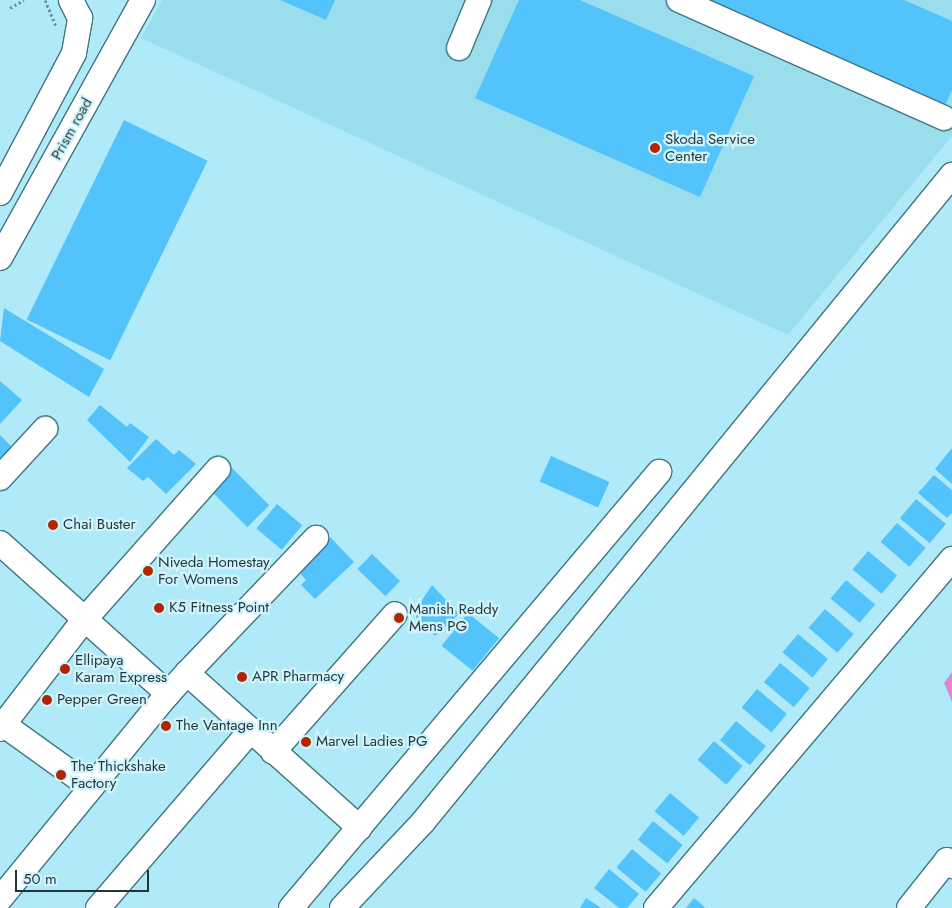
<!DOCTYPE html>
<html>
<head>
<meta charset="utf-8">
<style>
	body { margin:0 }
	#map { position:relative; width:952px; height:908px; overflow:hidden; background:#b0eaf8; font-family:Jost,sans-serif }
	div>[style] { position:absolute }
	.built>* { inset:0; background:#9adeed }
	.water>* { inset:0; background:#db8acc }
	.building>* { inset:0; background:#52c3fb; transform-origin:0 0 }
	.path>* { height:3px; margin-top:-1.5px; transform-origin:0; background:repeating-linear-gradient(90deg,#69929c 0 2.5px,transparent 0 5px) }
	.roads { filter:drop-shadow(1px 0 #3f7682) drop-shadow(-1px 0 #3f7682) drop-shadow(0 1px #3f7682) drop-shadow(0 -1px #3f7682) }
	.minor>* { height:24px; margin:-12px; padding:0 12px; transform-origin:12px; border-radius:12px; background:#fff }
	.dots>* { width:14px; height:14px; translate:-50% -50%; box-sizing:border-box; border:2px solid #d1f3fb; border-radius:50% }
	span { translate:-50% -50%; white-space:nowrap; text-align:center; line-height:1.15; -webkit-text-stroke:4.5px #d1f3fb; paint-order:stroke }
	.street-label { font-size:15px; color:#1f363c }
	.poi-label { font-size:15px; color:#1f363c }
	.left { translate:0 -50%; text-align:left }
	.scale { position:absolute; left:15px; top:870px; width:134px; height:22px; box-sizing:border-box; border:2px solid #1f363c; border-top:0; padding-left:6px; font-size:15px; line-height:18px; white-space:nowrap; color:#1f363c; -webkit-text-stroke:4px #d1f3fb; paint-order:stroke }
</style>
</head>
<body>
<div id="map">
	<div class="built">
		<div style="clip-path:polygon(162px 0,952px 0,952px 136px,788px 335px,141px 38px)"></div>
	</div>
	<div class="water">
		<div style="clip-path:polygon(952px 672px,952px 702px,944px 683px)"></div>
	</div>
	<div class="building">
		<div style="clip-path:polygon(280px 0,335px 0,326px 20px)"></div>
		<div style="clip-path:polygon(519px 0,580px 0,754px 76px,700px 197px,475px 98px)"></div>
		<div style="clip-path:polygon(701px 0,904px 0,952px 21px,952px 90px,944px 108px)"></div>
		<div style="left:124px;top:120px;width:93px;height:222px;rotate:26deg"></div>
		<div style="clip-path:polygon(4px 308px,104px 369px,89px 397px,0 341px)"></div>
		<div style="clip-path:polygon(0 381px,22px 400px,0 424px)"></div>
		<div style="clip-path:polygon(100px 405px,127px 427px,130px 423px,149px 437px,130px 462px,87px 420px)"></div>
		<div style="clip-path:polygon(0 435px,12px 447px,0 458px)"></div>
		<div style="clip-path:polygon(156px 439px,174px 455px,179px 450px,196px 464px,166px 494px,148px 477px,143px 481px,127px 468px)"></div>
		<div style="clip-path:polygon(952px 448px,952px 484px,935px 469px)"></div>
		<div style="left:551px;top:456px;width:64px;height:28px;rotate:24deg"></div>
		<div style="left:229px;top:465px;width:57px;height:31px;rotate:45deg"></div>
		<div style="clip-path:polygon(934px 475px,952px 490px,952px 513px,947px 518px,918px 493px)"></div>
		<div style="left:916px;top:499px;width:39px;height:25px;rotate:40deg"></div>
		<div style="left:277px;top:504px;width:33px;height:32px;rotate:40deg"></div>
		<div style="left:897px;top:523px;width:38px;height:25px;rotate:41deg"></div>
		<div style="clip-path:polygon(330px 537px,354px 562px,315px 599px,301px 585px,306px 580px,296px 569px)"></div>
		<div style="left:868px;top:551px;width:38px;height:24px;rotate:40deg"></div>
		<div style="left:372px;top:554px;width:39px;height:21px;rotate:44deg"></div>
		<div style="left:846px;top:580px;width:38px;height:24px;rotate:40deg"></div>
		<div style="clip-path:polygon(432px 585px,459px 614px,435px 636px,413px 614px)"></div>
		<div style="left:825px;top:609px;width:38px;height:25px;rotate:41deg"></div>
		<div style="left:468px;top:613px;width:40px;height:42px;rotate:39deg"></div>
		<div style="left:798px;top:634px;width:39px;height:24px;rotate:40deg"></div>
		<div style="left:780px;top:663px;width:39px;height:25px;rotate:40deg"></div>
		<div style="left:757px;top:689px;width:39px;height:24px;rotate:40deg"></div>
		<div style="left:736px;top:721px;width:39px;height:25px;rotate:40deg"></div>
		<div style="left:714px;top:741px;width:38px;height:25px;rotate:41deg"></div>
		<div style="left:670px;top:793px;width:38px;height:24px;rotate:40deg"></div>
		<div style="left:653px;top:821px;width:38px;height:24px;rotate:39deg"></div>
		<div style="left:632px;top:849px;width:38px;height:24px;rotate:40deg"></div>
		<div style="clip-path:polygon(609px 869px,639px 894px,627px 908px,619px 908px,594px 888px)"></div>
		<div style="clip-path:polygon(586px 898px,601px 908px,580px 908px)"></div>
		<div style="clip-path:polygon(694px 898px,705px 907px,704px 908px,686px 908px)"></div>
	</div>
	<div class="path">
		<div style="left:45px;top:0;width:28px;rotate:67deg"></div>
		<div style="left:10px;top:8px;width:16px;rotate:-30deg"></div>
	</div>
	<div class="roads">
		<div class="minor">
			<div style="left:679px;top:0;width:290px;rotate:24deg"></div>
			<div style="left:459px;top:48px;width:52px;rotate:-67.4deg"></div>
			<div style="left:0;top:193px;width:158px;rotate:-62.1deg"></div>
			<div style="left:74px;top:53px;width:36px;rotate:-80deg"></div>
			<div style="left:80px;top:18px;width:20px;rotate:-117deg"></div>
			<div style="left:0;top:258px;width:295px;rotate:-61deg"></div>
			<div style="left:0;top:478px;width:67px;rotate:-47.4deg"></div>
			<div style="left:0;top:543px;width:226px;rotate:41.9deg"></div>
			<div style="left:168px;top:694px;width:28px;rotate:-48deg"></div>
			<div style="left:187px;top:673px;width:232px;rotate:41.9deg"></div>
			<div style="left:187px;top:673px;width:187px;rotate:-46.3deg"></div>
			<div style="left:0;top:722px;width:110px;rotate:35.7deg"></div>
			<div style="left:0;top:729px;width:138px;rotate:-52.4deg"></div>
			<div style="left:84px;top:620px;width:202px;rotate:-48.4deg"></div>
			<div style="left:273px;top:752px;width:184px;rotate:-48.5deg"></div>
			<div style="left:0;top:899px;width:265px;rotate:-50.7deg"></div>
			<div style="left:98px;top:908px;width:235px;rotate:-49.3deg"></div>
			<div style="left:291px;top:908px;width:571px;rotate:-49.83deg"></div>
			<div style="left:342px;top:908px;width:118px;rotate:-46.7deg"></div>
			<div style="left:423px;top:822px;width:836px;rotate:-50.73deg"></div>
			<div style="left:656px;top:908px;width:458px;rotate:-49.7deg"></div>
			<div style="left:909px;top:908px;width:61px;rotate:-51.6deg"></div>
			<div style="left:947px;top:860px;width:8px;rotate:50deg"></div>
		</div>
	</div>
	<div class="dots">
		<div style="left:655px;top:148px;background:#b12600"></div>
		<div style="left:53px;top:525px;background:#b12600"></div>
		<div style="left:148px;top:571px;background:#b12600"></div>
		<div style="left:159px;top:608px;background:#b12600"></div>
		<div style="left:399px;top:618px;background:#b12600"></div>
		<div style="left:65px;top:669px;background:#b12600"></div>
		<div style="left:242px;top:677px;background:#b12600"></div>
		<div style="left:47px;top:700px;background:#b12600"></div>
		<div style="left:166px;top:726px;background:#b12600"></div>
		<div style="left:306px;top:742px;background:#b12600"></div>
		<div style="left:61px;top:775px;background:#b12600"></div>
	</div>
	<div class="street-label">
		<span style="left:72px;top:129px;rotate:-61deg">Prism road</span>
	</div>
	<div class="poi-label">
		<span class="left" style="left:665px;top:148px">Skoda Service<br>Center</span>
		<span class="left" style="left:63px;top:525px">Chai Buster</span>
		<span class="left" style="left:158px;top:571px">Niveda Homestay<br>For Womens</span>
		<span class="left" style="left:169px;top:608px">K5 Fitness Point</span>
		<span class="left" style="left:409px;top:618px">Manish Reddy<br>Mens PG</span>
		<span class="left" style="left:75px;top:669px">Ellipaya<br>Karam Express</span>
		<span class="left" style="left:252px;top:677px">APR Pharmacy</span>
		<span class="left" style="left:57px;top:700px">Pepper Green</span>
		<span class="left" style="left:176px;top:726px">The Vantage Inn</span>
		<span class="left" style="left:316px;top:742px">Marvel Ladies PG</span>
		<span class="left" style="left:71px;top:775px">The Thickshake<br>Factory</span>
	</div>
	<div class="scale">50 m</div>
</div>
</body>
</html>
